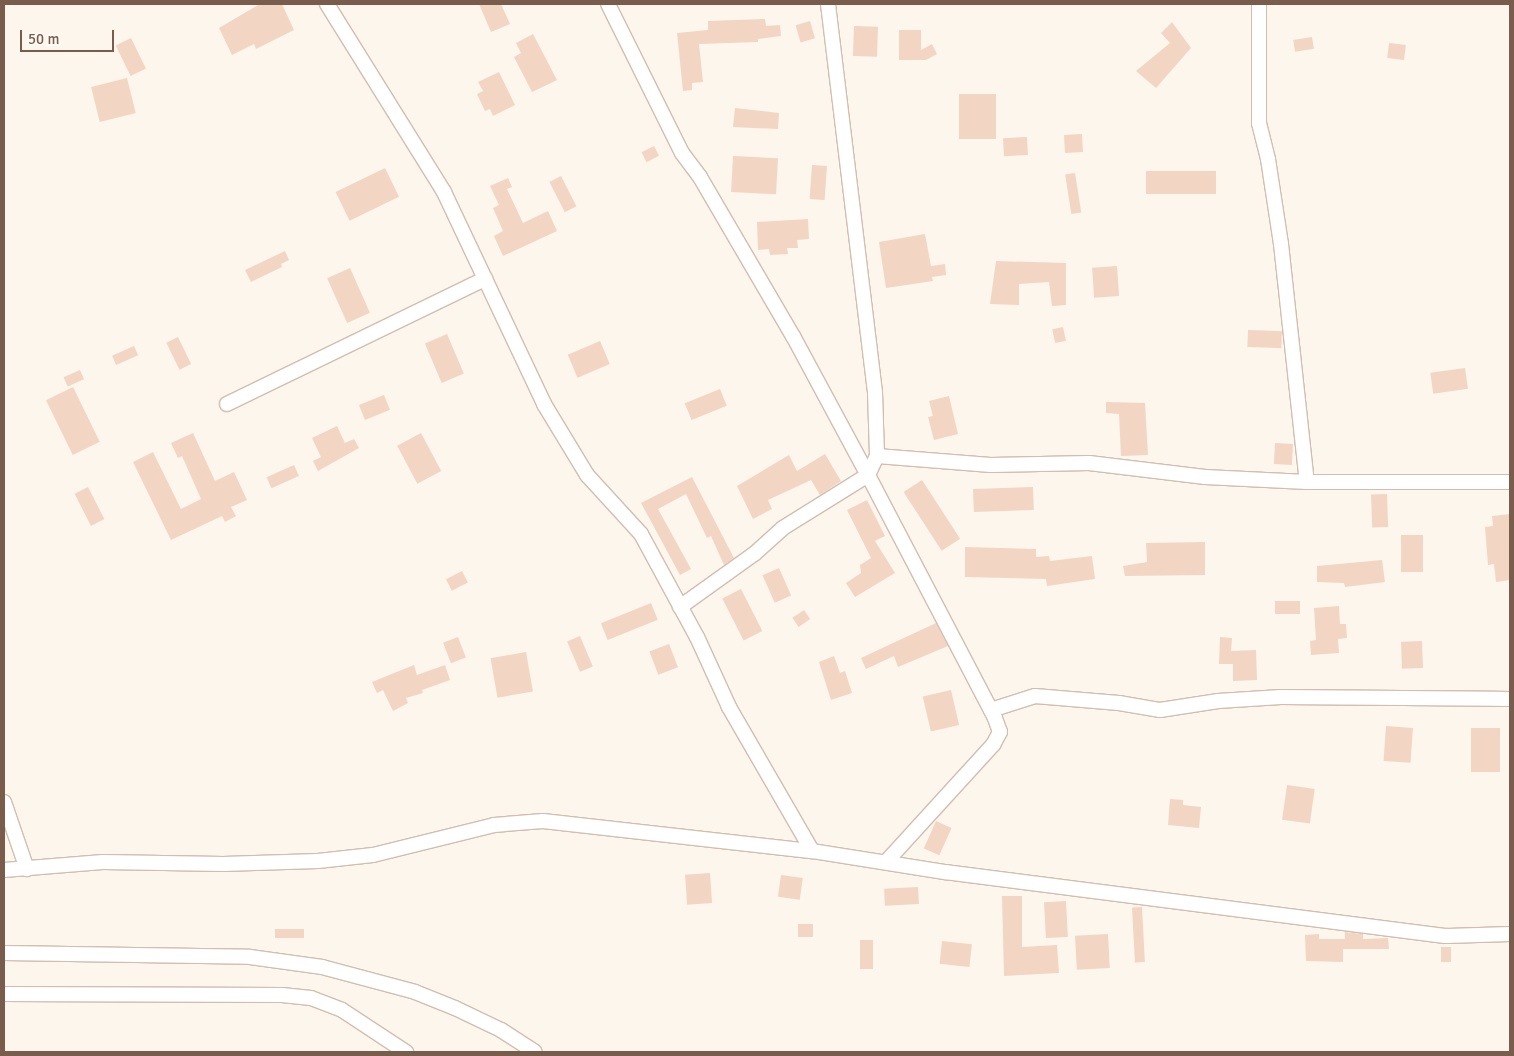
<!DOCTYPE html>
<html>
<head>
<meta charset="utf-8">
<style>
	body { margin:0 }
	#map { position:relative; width:1514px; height:1056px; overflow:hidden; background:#fdf6ec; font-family:Signika,sans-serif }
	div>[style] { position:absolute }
	.building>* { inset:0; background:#f3d5c3; transform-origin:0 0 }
	.roads { filter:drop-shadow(1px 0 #d1beb0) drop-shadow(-1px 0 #d1beb0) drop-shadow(0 1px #d1beb0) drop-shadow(0 -1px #d1beb0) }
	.minor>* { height:14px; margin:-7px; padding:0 7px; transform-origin:7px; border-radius:7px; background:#fff }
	span { translate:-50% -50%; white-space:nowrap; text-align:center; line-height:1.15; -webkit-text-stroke:4px #fffaf3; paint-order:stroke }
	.frame { position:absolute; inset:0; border:5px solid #7a5c4d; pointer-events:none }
	.scale { position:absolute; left:20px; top:30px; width:94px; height:22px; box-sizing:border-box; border:2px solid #7a5c4d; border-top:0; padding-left:6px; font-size:15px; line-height:18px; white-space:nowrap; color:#7a5c4d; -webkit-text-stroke:4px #fffaf3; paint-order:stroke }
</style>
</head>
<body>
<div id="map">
	<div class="building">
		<div style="clip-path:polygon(260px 4px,282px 4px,294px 30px,256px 49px,254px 44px,232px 55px,219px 28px)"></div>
		<div style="clip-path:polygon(479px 4px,501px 4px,510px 24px,491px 32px)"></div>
		<div style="clip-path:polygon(765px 19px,766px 26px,780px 25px,781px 36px,758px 39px,758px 42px,699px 44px,703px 82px,692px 83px,692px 90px,683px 91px,677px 33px,708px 30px,708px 21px)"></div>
		<div style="left:810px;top:21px;width:18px;height:15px;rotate:74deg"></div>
		<div style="clip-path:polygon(1172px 22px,1191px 48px,1156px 88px,1136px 71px,1170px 43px,1161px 33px)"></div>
		<div style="left:854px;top:26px;width:24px;height:30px;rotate:2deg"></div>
		<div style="clip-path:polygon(899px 30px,921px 30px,921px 50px,932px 44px,937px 54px,926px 60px,899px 60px)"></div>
		<div style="clip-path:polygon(533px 34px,557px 80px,532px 92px,514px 57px,521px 53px,516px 43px)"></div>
		<div style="left:1312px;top:37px;width:12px;height:19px;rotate:81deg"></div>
		<div style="left:131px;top:38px;width:34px;height:17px;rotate:64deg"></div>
		<div style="left:1389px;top:43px;width:17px;height:15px;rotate:7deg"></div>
		<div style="clip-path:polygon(499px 72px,515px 105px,493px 116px,490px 109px,485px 111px,477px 94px,483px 91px,478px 82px)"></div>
		<div style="left:127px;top:78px;width:36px;height:37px;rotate:76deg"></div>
		<div style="left:959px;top:94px;width:37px;height:45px"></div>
		<div style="clip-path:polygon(735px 108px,779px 113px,778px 129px,733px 127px)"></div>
		<div style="left:1082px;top:134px;width:18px;height:18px;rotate:87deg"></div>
		<div style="left:1027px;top:137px;width:18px;height:24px;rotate:87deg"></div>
		<div style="left:654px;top:146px;width:11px;height:14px;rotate:63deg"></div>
		<div style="left:733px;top:156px;width:45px;height:36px;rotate:3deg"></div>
		<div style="left:812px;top:165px;width:15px;height:34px;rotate:4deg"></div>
		<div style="left:385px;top:168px;width:32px;height:55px;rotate:64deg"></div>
		<div style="left:1146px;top:171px;width:70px;height:23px"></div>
		<div style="left:1075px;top:173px;width:40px;height:10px;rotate:81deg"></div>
		<div style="left:561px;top:176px;width:34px;height:13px;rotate:63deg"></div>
		<div style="clip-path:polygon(508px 178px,512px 187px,507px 189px,523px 223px,548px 211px,557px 231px,503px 256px,494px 236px,503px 231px,493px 208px,499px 205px,490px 186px)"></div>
		<div style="clip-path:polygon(808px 219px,809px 239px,797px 240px,798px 248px,787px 248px,788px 254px,770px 255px,769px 249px,758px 250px,757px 222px)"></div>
		<div style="clip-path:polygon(925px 234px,931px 266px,945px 264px,946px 275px,932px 277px,933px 281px,886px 288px,879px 242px)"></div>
		<div style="clip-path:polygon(285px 251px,289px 260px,281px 264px,282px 267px,251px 282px,245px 270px)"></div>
		<div style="clip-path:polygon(996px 261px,1066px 263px,1066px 305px,1052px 306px,1049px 282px,1019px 284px,1019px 305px,990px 304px)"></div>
		<div style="left:1117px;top:266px;width:30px;height:25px;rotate:86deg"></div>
		<div style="left:350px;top:268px;width:49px;height:25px;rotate:66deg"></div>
		<div style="left:1063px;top:327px;width:14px;height:11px;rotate:78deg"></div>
		<div style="left:1248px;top:330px;width:34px;height:17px;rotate:2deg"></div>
		<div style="left:447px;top:334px;width:43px;height:24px;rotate:67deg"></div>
		<div style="left:178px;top:337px;width:30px;height:13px;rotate:64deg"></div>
		<div style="left:600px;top:341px;width:25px;height:35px;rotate:67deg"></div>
		<div style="left:134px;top:346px;width:10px;height:24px;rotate:66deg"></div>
		<div style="left:1465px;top:368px;width:21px;height:35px;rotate:82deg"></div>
		<div style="left:80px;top:370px;width:10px;height:18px;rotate:66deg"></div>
		<div style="left:73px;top:387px;width:61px;height:30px;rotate:64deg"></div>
		<div style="left:720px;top:389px;width:18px;height:38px;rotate:68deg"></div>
		<div style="left:384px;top:395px;width:16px;height:27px;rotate:68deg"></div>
		<div style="clip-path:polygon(949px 396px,958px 434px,934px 440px,928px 417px,933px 416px,929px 401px)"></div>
		<div style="clip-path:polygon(1106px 402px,1145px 403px,1148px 455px,1121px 456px,1119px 414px,1106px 413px)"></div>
		<div style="clip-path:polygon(337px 426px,345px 443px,354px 439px,359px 448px,318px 471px,313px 461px,321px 457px,312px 438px)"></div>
		<div style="clip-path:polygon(193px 433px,215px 481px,234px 472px,247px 500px,231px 507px,236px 516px,225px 522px,222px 516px,171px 540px,133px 462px,153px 452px,181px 509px,201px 499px,182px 456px,178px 458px,171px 443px)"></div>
		<div style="left:421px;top:433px;width:43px;height:27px;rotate:62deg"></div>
		<div style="left:1275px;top:443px;width:18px;height:21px;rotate:3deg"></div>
		<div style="clip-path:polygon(825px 454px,841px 481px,820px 495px,811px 480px,768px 500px,772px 509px,753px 519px,737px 486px,789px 455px,797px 471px)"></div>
		<div style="left:294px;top:465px;width:12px;height:30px;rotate:66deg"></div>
		<div style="clip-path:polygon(692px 477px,734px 558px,724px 565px,711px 536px,707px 538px,686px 494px,658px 509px,691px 569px,680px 575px,641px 503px)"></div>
		<div style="left:922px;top:480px;width:70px;height:22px;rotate:57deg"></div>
		<div style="left:88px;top:487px;width:36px;height:15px;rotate:63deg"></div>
		<div style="left:1033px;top:487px;width:23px;height:60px;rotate:88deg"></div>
		<div style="left:1387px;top:494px;width:33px;height:16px;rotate:88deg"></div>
		<div style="clip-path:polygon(867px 500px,885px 536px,875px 541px,895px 573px,855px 597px,846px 583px,861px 573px,860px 565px,871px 558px,847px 510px)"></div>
		<div style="clip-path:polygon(1510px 514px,1510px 580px,1496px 582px,1494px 564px,1488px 565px,1485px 527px,1493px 526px,1492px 516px)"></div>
		<div style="left:1401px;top:535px;width:22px;height:37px"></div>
		<div style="clip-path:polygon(1205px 542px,1205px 575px,1125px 576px,1123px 566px,1147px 562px,1146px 543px)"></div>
		<div style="clip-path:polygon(965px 547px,1036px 549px,1036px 557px,1049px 556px,1050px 561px,1092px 556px,1095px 579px,1047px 586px,1046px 579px,965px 577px)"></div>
		<div style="clip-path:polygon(1382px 560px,1385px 582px,1345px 587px,1344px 583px,1317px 582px,1317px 566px)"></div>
		<div style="left:779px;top:568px;width:30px;height:18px;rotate:66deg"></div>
		<div style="left:462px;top:571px;width:13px;height:18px;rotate:63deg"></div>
		<div style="left:741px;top:589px;width:47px;height:21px;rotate:63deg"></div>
		<div style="left:1300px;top:601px;width:13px;height:25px;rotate:90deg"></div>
		<div style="left:651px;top:603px;width:18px;height:54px;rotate:68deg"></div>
		<div style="clip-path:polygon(1339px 606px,1340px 624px,1346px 624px,1347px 638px,1338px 639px,1339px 653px,1311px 655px,1310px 641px,1316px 640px,1314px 608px)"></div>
		<div style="left:804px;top:610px;width:11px;height:14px;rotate:56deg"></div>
		<div style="clip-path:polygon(936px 623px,948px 646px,898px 667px,894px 656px,866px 669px,861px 658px)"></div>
		<div style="left:580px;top:636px;width:33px;height:14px;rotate:67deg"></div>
		<div style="left:458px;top:637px;width:22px;height:16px;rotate:69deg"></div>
		<div style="clip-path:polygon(1220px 637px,1232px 638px,1231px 651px,1256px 650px,1257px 680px,1233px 681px,1233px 664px,1219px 664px)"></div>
		<div style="left:1422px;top:641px;width:27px;height:21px;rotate:88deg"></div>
		<div style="left:669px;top:644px;width:25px;height:21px;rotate:69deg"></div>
		<div style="left:526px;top:652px;width:40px;height:36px;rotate:80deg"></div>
		<div style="clip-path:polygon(834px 656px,840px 673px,845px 671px,852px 693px,831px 700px,819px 662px)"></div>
		<div style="clip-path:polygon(414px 665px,417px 675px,445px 665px,450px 680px,422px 690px,423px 693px,406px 698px,408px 703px,393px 711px,383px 690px,377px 693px,372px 682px)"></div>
		<div style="left:951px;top:690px;width:36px;height:29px;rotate:77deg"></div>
		<div style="left:1386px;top:726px;width:27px;height:35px;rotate:4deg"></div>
		<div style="left:1471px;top:728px;width:29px;height:44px"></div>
		<div style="left:1287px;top:785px;width:28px;height:35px;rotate:8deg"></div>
		<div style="clip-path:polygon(1170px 799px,1183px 800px,1183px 805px,1201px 807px,1199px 828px,1168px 825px)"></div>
		<div style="left:936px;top:821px;width:17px;height:30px;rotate:24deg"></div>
		<div style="left:710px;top:873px;width:30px;height:25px;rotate:86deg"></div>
		<div style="left:781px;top:875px;width:22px;height:22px;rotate:8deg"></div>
		<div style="left:918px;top:887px;width:17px;height:34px;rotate:87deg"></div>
		<div style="clip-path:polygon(1002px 896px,1022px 896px,1022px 947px,1057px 945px,1059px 973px,1004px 976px)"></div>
		<div style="left:1066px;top:901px;width:36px;height:22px;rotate:87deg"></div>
		<div style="left:1142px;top:907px;width:55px;height:10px;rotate:87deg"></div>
		<div style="left:798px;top:924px;width:15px;height:13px"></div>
		<div style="left:275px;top:929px;width:29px;height:9px"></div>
		<div style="clip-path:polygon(1345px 932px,1363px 934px,1363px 939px,1388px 938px,1389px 949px,1343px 949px,1343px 962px,1306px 961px,1305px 935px,1319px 934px,1319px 939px,1345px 939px)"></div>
		<div style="left:1108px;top:934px;width:34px;height:33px;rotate:87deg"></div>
		<div style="left:860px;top:940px;width:13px;height:29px"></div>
		<div style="left:942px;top:941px;width:30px;height:23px;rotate:6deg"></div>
		<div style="left:1441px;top:947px;width:10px;height:15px"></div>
	</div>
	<div class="roads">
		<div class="minor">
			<div style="left:327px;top:4px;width:221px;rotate:58.1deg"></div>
			<div style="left:444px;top:192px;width:234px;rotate:64.7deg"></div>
			<div style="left:544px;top:404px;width:83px;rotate:58.8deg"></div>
			<div style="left:587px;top:475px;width:80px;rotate:47.5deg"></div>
			<div style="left:641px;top:534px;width:117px;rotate:61.5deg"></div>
			<div style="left:697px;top:637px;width:77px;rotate:65.4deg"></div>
			<div style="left:729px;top:707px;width:166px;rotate:60deg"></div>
			<div style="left:608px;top:4px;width:166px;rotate:63.6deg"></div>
			<div style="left:682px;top:153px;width:30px;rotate:53deg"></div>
			<div style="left:700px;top:177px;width:184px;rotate:59.7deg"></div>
			<div style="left:793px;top:336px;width:158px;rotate:61.7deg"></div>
			<div style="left:868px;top:475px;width:100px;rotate:148.1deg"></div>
			<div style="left:783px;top:528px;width:39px;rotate:138deg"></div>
			<div style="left:754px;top:554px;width:91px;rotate:144.4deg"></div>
			<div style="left:828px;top:4px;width:391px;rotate:83.1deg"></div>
			<div style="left:875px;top:392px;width:64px;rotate:88.2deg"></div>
			<div style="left:1259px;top:4px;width:119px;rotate:90deg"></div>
			<div style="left:1259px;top:123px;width:37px;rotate:76deg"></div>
			<div style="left:1268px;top:159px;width:86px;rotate:81.3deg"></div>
			<div style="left:1281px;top:244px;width:239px;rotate:83.8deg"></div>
			<div style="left:227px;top:404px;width:287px;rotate:-25.9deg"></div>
			<div style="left:991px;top:710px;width:46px;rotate:-17.7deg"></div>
			<div style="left:1035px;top:696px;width:84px;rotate:4.8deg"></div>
			<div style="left:1119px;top:703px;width:42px;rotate:9.7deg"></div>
			<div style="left:1160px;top:710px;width:59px;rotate:-8.8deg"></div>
			<div style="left:1218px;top:701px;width:63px;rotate:-3.6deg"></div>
			<div style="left:1281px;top:697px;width:229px;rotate:0.5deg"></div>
			<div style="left:4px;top:802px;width:71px;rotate:71.1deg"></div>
			<div style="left:886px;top:862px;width:159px;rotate:-47.6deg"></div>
			<div style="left:993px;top:745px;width:15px;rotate:-62deg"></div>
			<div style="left:1000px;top:732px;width:15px;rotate:-110deg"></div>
			<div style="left:995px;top:718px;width:274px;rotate:-117.6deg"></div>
			<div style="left:868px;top:475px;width:21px;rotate:-65deg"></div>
			<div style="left:877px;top:456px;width:114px;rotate:4.5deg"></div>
			<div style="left:991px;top:465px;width:98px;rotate:-1.2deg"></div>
			<div style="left:1089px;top:463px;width:117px;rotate:6.9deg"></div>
			<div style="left:1205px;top:477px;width:102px;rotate:2.8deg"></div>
			<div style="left:1307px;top:482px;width:203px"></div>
			<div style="left:4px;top:870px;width:99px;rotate:-4.6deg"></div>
			<div style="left:103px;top:862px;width:120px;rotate:1deg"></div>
			<div style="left:223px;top:864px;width:95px;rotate:-1.8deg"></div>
			<div style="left:318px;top:861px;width:55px;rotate:-6.2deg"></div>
			<div style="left:373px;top:855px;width:125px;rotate:-13.9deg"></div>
			<div style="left:494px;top:825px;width:49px;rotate:-4.7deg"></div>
			<div style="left:543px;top:821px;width:271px;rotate:6.4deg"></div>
			<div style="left:812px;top:851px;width:135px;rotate:9deg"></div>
			<div style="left:945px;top:872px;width:504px;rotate:7.29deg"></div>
			<div style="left:1445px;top:936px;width:65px;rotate:-1.8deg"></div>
			<div style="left:4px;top:953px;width:246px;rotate:0.9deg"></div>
			<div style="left:250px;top:957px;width:73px;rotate:7.9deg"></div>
			<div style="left:322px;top:967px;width:96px;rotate:15deg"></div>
			<div style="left:415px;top:992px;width:43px;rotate:21.8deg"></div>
			<div style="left:455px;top:1008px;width:51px;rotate:25.6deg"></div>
			<div style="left:501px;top:1030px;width:40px;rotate:32.9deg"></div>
			<div style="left:4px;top:994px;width:278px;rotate:0.2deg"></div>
			<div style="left:282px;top:995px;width:29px;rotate:6deg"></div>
			<div style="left:311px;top:998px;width:33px;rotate:21deg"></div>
			<div style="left:342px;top:1010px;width:77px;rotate:33.3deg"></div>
		</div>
	</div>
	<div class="frame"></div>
	<div class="scale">50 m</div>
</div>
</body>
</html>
